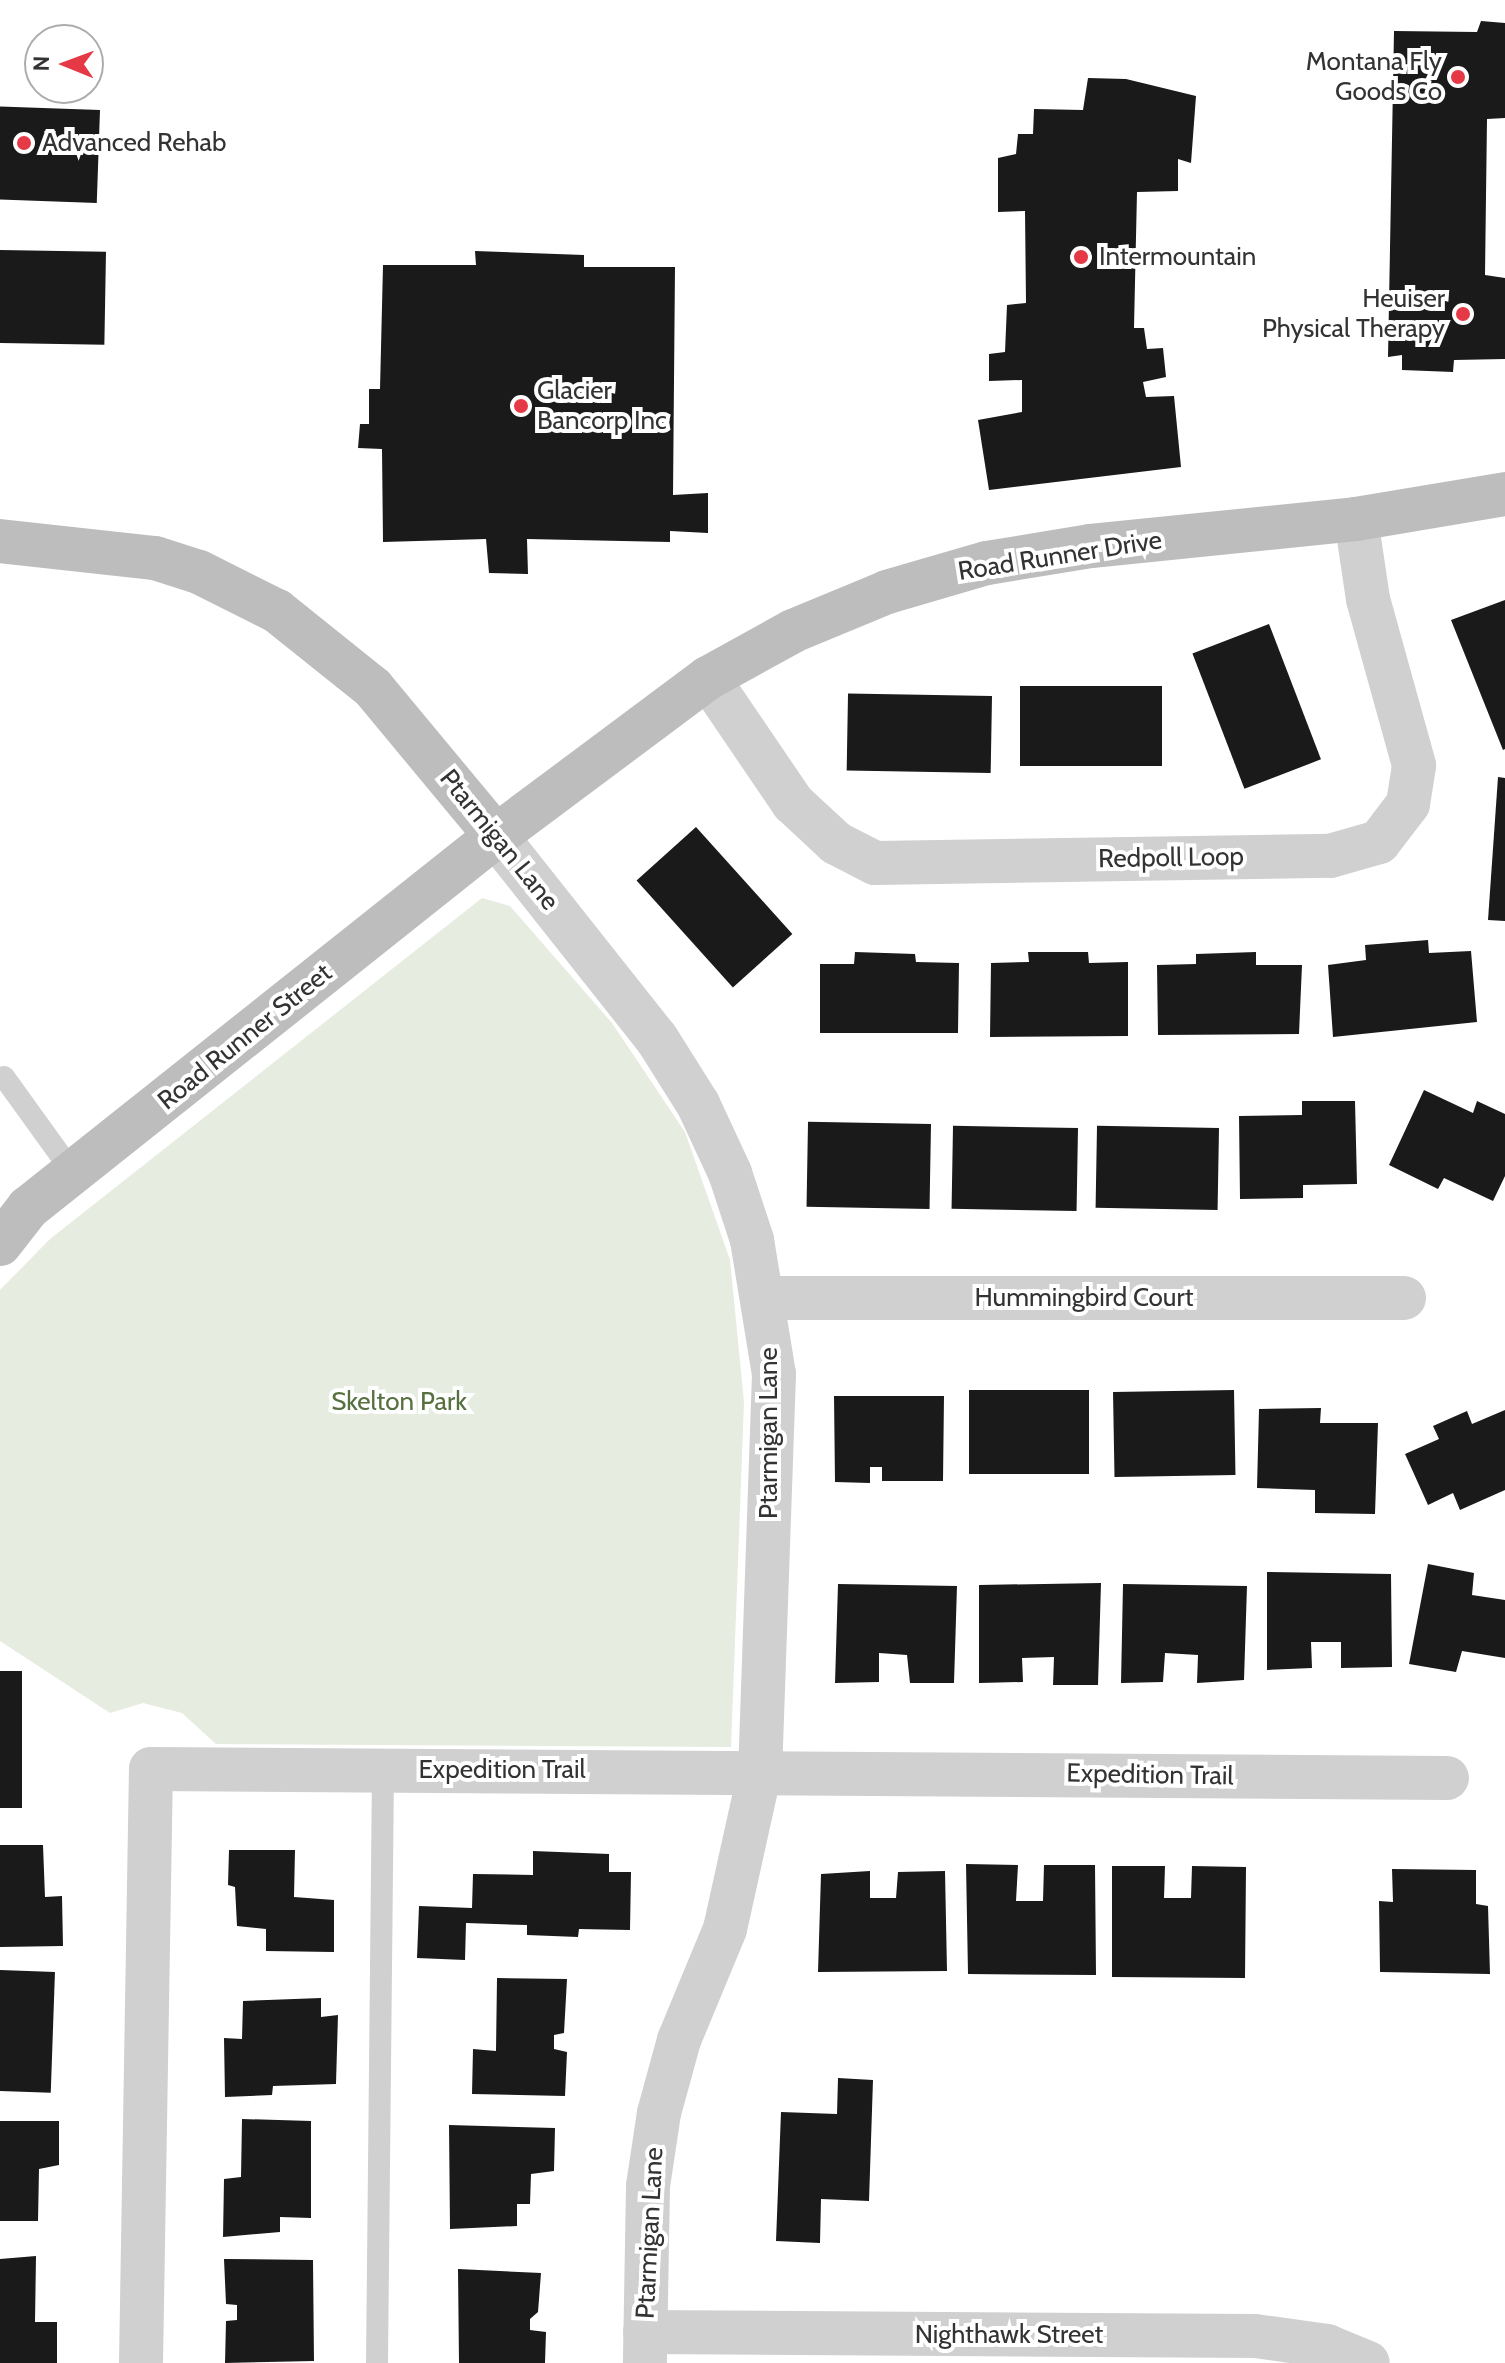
<!DOCTYPE html>
<html>
<head>
<meta charset="utf-8">
<style>
	body { margin:0 }
	#map { position:relative; width:1505px; height:2363px; overflow:hidden; background:#fff; font-family:Cabin,sans-serif }
	div>[style] { position:absolute }
	.green>* { inset:0; background:#e6ecdf }
	.building>* { inset:0; background:#1a1a1a; transform-origin:0 0 }
	.lane>* { height:22px; margin:-11px; padding:0 11px; transform-origin:11px; border-radius:11px; background:#d0d0d0 }
	.street>* { height:44px; margin:-22px; padding:0 22px; transform-origin:22px; border-radius:22px; background:#d0d0d0 }
	.secondary>* { height:44px; margin:-22px; padding:0 22px; transform-origin:22px; border-radius:22px; background:#bdbdbd }
	.dots>* { width:22px; height:22px; translate:-50% -50%; box-sizing:border-box; border:4px solid #fff; border-radius:50% }
	span { translate:-50% -50%; white-space:nowrap; text-align:center; line-height:1.15; -webkit-text-stroke:8px #fff; paint-order:stroke }
	.poi-label { font-size:26px; color:#333 }
	.right { translate:-100% -50%; text-align:right }
	.left { translate:0 -50%; text-align:left }
	.street-label { font-size:26px; color:#333 }
	.park-label { font-size:26px; color:#56703f }
	.north { position:absolute; left:24px; top:24px; width:80px; height:80px; box-sizing:border-box; background:#fff; border:2px solid #adadad; border-radius:50%; rotate:271deg; font-size:22px; font-weight:700; line-height:32px; text-align:center; color:#333 }
	.north::after { content:''; display:block; margin:auto; width:28px; height:36px; background:#e63946; clip-path:polygon(50% 0,100% 100%,50% 72%,0 100%) }
</style>
</head>
<body>
<div id="map">
	<div class="green">
		<div style="clip-path:polygon(482px 898px,510px 906px,612px 1023px,685px 1132px,730px 1260px,744px 1402px,731px 1747px,216px 1744px,182px 1713px,143px 1703px,110px 1713px,0 1641px,0 1290px,50px 1239px)"></div>
	</div>
	<div class="building">
		<div style="clip-path:polygon(1481px 21px,1505px 23px,1505px 118px,1487px 119px,1485px 275px,1505px 278px,1505px 359px,1454px 360px,1453px 372px,1402px 370px,1402px 355px,1388px 357px,1394px 31px,1477px 32px)"></div>
		<div style="clip-path:polygon(1088px 78px,1126px 79px,1196px 96px,1191px 163px,1178px 159px,1178px 191px,1137px 192px,1134px 328px,1144px 328px,1147px 349px,1163px 348px,1166px 377px,1143px 382px,1146px 397px,1174px 396px,1181px 467px,989px 490px,978px 420px,1022px 412px,1022px 380px,989px 381px,989px 354px,1005px 352px,1007px 305px,1026px 303px,1025px 211px,998px 212px,998px 158px,1016px 154px,1018px 134px,1033px 134px,1034px 109px,1083px 110px)"></div>
		<div style="left:100px;top:110px;width:93px;height:100px;rotate:92deg"></div>
		<div style="left:0;top:250px;width:106px;height:93px;rotate:1deg"></div>
		<div style="clip-path:polygon(475px 251px,584px 255px,584px 267px,675px 267px,673px 495px,708px 493px,708px 533px,670px 531px,670px 542px,527px 539px,528px 574px,489px 573px,486px 539px,383px 542px,382px 449px,358px 448px,360px 424px,369px 424px,369px 389px,380px 389px,383px 265px,476px 265px)"></div>
		<div style="clip-path:polygon(1505px 600px,1505px 749px,1503px 750px,1451px 620px)"></div>
		<div style="left:1269px;top:624px;width:145px;height:82px;rotate:69deg"></div>
		<div style="left:1020px;top:686px;width:142px;height:80px"></div>
		<div style="left:992px;top:696px;width:77px;height:144px;rotate:91deg"></div>
		<div style="clip-path:polygon(1498px 777px,1505px 778px,1505px 921px,1488px 920px)"></div>
		<div style="left:696px;top:827px;width:144px;height:80px;rotate:48deg"></div>
		<div style="clip-path:polygon(1428px 940px,1429px 953px,1471px 951px,1477px 1022px,1333px 1037px,1328px 965px,1366px 960px,1365px 945px)"></div>
		<div style="clip-path:polygon(855px 952px,915px 954px,916px 962px,959px 963px,958px 1033px,820px 1033px,820px 964px,854px 964px)"></div>
		<div style="clip-path:polygon(1028px 952px,1088px 952px,1089px 963px,1128px 962px,1128px 1036px,990px 1037px,991px 963px,1029px 962px)"></div>
		<div style="clip-path:polygon(1256px 952px,1256px 965px,1302px 965px,1299px 1034px,1158px 1035px,1157px 965px,1196px 964px,1196px 954px)"></div>
		<div style="clip-path:polygon(1424px 1090px,1473px 1113px,1477px 1101px,1505px 1114px,1505px 1176px,1493px 1201px,1444px 1178px,1438px 1189px,1389px 1165px)"></div>
		<div style="clip-path:polygon(1302px 1101px,1355px 1101px,1357px 1184px,1303px 1185px,1303px 1198px,1240px 1199px,1239px 1116px,1302px 1115px)"></div>
		<div style="left:931px;top:1124px;width:85px;height:123px;rotate:91deg"></div>
		<div style="left:1078px;top:1128px;width:83px;height:125px;rotate:91deg"></div>
		<div style="left:1219px;top:1128px;width:82px;height:122px;rotate:91deg"></div>
		<div style="left:969px;top:1390px;width:120px;height:84px"></div>
		<div style="left:1234px;top:1390px;width:85px;height:121px;rotate:89deg"></div>
		<div style="clip-path:polygon(834px 1396px,944px 1396px,943px 1481px,882px 1481px,882px 1467px,870px 1467px,870px 1483px,835px 1482px)"></div>
		<div style="clip-path:polygon(1321px 1408px,1320px 1423px,1378px 1423px,1375px 1514px,1315px 1513px,1315px 1490px,1257px 1488px,1259px 1409px)"></div>
		<div style="clip-path:polygon(1505px 1410px,1505px 1490px,1460px 1510px,1453px 1493px,1428px 1505px,1405px 1454px,1439px 1439px,1433px 1426px,1467px 1411px,1472px 1424px)"></div>
		<div style="clip-path:polygon(1428px 1564px,1474px 1573px,1472px 1595px,1505px 1600px,1505px 1658px,1462px 1651px,1456px 1672px,1409px 1664px)"></div>
		<div style="clip-path:polygon(1267px 1572px,1391px 1574px,1392px 1667px,1341px 1668px,1341px 1642px,1311px 1642px,1312px 1668px,1267px 1670px)"></div>
		<div style="clip-path:polygon(1101px 1583px,1098px 1685px,1053px 1685px,1054px 1657px,1022px 1658px,1023px 1682px,979px 1683px,979px 1585px)"></div>
		<div style="clip-path:polygon(838px 1584px,957px 1586px,954px 1683px,910px 1683px,907px 1655px,879px 1653px,879px 1682px,835px 1683px)"></div>
		<div style="clip-path:polygon(1123px 1584px,1247px 1586px,1244px 1680px,1197px 1683px,1198px 1655px,1165px 1653px,1163px 1682px,1121px 1683px)"></div>
		<div style="left:0;top:1671px;width:22px;height:137px"></div>
		<div style="clip-path:polygon(0 1845px,43px 1845px,45px 1897px,62px 1896px,63px 1946px,0 1947px)"></div>
		<div style="clip-path:polygon(229px 1850px,295px 1850px,294px 1897px,334px 1900px,334px 1952px,266px 1951px,266px 1929px,237px 1926px,235px 1887px,228px 1885px)"></div>
		<div style="clip-path:polygon(533px 1851px,609px 1854px,609px 1872px,631px 1872px,630px 1930px,579px 1929px,578px 1937px,527px 1935px,527px 1925px,466px 1923px,465px 1960px,417px 1958px,419px 1906px,472px 1908px,473px 1874px,533px 1875px)"></div>
		<div style="clip-path:polygon(966px 1864px,1018px 1865px,1016px 1901px,1043px 1901px,1044px 1865px,1095px 1865px,1096px 1975px,968px 1974px)"></div>
		<div style="clip-path:polygon(1112px 1866px,1165px 1866px,1164px 1898px,1191px 1898px,1192px 1866px,1246px 1867px,1245px 1978px,1112px 1977px)"></div>
		<div style="clip-path:polygon(1392px 1869px,1476px 1870px,1476px 1904px,1488px 1906px,1490px 1974px,1380px 1972px,1379px 1901px,1393px 1902px)"></div>
		<div style="clip-path:polygon(870px 1871px,870px 1898px,896px 1898px,898px 1872px,945px 1871px,947px 1971px,818px 1972px,821px 1874px)"></div>
		<div style="left:0;top:1970px;width:55px;height:121px;rotate:2deg"></div>
		<div style="clip-path:polygon(497px 1978px,567px 1979px,564px 2033px,554px 2035px,554px 2049px,567px 2052px,565px 2096px,472px 2094px,473px 2049px,496px 2051px)"></div>
		<div style="clip-path:polygon(321px 1998px,321px 2017px,338px 2015px,336px 2084px,273px 2086px,272px 2095px,225px 2097px,224px 2038px,242px 2039px,243px 2001px)"></div>
		<div style="clip-path:polygon(838px 2078px,873px 2080px,869px 2201px,821px 2199px,820px 2243px,776px 2241px,781px 2112px,837px 2114px)"></div>
		<div style="clip-path:polygon(242px 2119px,311px 2121px,311px 2218px,280px 2217px,280px 2232px,223px 2237px,224px 2179px,241px 2177px)"></div>
		<div style="clip-path:polygon(0 2121px,59px 2121px,59px 2165px,39px 2169px,38px 2221px,0 2221px)"></div>
		<div style="clip-path:polygon(449px 2125px,555px 2128px,554px 2171px,531px 2174px,530px 2204px,517px 2204px,517px 2226px,450px 2229px)"></div>
		<div style="clip-path:polygon(36px 2256px,35px 2322px,57px 2322px,57px 2363px,0 2363px,0 2259px)"></div>
		<div style="clip-path:polygon(224px 2259px,313px 2260px,314px 2361px,225px 2363px,226px 2321px,237px 2320px,237px 2305px,226px 2304px)"></div>
		<div style="clip-path:polygon(458px 2269px,541px 2273px,538px 2312px,530px 2319px,530px 2330px,546px 2332px,545px 2363px,459px 2363px)"></div>
	</div>
	<div class="lane">
		<div style="left:4px;top:1077px;width:120px;rotate:54.2deg"></div>
		<div style="left:377px;top:2363px;width:594px;rotate:-89.42deg"></div>
	</div>
	<div class="street">
		<div style="left:708px;top:678px;width:151px;rotate:55.8deg"></div>
		<div style="left:793px;top:803px;width:59px;rotate:42.9deg"></div>
		<div style="left:836px;top:843px;width:44px;rotate:27.1deg"></div>
		<div style="left:875px;top:863px;width:455px;rotate:-0.9deg"></div>
		<div style="left:1330px;top:856px;width:51px;rotate:-15.9deg"></div>
		<div style="left:1379px;top:842px;width:48px;rotate:-52.7deg"></div>
		<div style="left:1408px;top:804px;width:39px;rotate:-81deg"></div>
		<div style="left:1414px;top:765px;width:172px;rotate:-105.5deg"></div>
		<div style="left:1368px;top:599px;width:81px;rotate:-98.5deg"></div>
		<div style="left:496px;top:836px;width:259px;rotate:51.6deg"></div>
		<div style="left:657px;top:1039px;width:77px;rotate:57.8deg"></div>
		<div style="left:698px;top:1104px;width:76px;rotate:65.1deg"></div>
		<div style="left:730px;top:1173px;width:71px;rotate:71.8deg"></div>
		<div style="left:752px;top:1240px;width:136px;rotate:80.7deg"></div>
		<div style="left:774px;top:1374px;width:397px;rotate:92deg"></div>
		<div style="left:760px;top:1771px;width:162px;rotate:102.5deg"></div>
		<div style="left:725px;top:1929px;width:120px;rotate:112.5deg"></div>
		<div style="left:679px;top:2040px;width:76px;rotate:105.3deg"></div>
		<div style="left:659px;top:2113px;width:74px;rotate:98.6deg"></div>
		<div style="left:648px;top:2186px;width:177px;rotate:91deg"></div>
		<div style="left:763px;top:1298px;width:641px"></div>
		<div style="left:645px;top:2332px;width:610px;rotate:0.38deg"></div>
		<div style="left:1255px;top:2336px;width:73px;rotate:7.9deg"></div>
		<div style="left:1327px;top:2346px;width:44px;rotate:22.5deg"></div>
		<div style="left:141px;top:2363px;width:594px;rotate:-89.04deg"></div>
		<div style="left:151px;top:1769px;width:1296px;rotate:0.4deg"></div>
	</div>
	<div class="secondary">
		<div style="left:0;top:541px;width:156px;rotate:6.3deg"></div>
		<div style="left:155px;top:558px;width:46px;rotate:17.7deg"></div>
		<div style="left:199px;top:572px;width:87px;rotate:26.6deg"></div>
		<div style="left:277px;top:611px;width:123px;rotate:38.7deg"></div>
		<div style="left:373px;top:688px;width:192px;rotate:50.3deg"></div>
		<div style="left:0;top:1244px;width:46px;rotate:-52.1deg"></div>
		<div style="left:28px;top:1208px;width:598px;rotate:-38.48deg"></div>
		<div style="left:496px;top:836px;width:264px;rotate:-36.7deg"></div>
		<div style="left:708px;top:678px;width:97px;rotate:-28.9deg"></div>
		<div style="left:793px;top:631px;width:102px;rotate:-22.5deg"></div>
		<div style="left:887px;top:592px;width:104px;rotate:-16.2deg"></div>
		<div style="left:987px;top:563px;width:105px;rotate:-9.3deg"></div>
		<div style="left:1091px;top:546px;width:266px;rotate:-5.8deg"></div>
		<div style="left:1356px;top:519px;width:151px;rotate:-9.5deg"></div>
	</div>
	<div class="dots">
		<div style="left:1458px;top:77px;background:#e63946"></div>
		<div style="left:24px;top:143px;background:#e63946"></div>
		<div style="left:1081px;top:257px;background:#e63946"></div>
		<div style="left:1463px;top:314px;background:#e63946"></div>
		<div style="left:521px;top:406px;background:#e63946"></div>
	</div>
	<div class="poi-label">
		<span class="right" style="left:1442px;top:77px">Montana Fly<br>Goods Co</span>
		<span class="left" style="left:42px;top:143px">Advanced Rehab</span>
		<span class="left" style="left:1099px;top:257px">Intermountain</span>
		<span class="right" style="left:1445px;top:314px">Heuiser<br>Physical Therapy</span>
		<span class="left" style="left:537px;top:406px">Glacier<br>Bancorp Inc</span>
	</div>
	<div class="street-label">
		<span style="left:1060px;top:556px;rotate:-9deg">Road Runner Drive</span>
		<span style="left:499px;top:840px;rotate:51deg">Ptarmigan Lane</span>
		<span style="left:1171px;top:858px;rotate:-1deg">Redpoll Loop</span>
		<span style="left:245px;top:1037px;rotate:-39deg">Road Runner Street</span>
		<span style="left:1084px;top:1298px">Hummingbird Court</span>
		<span style="left:769px;top:1433px;rotate:-90deg">Ptarmigan Lane</span>
		<span style="left:502px;top:1770px">Expedition Trail</span>
		<span style="left:1150px;top:1775px;rotate:1deg">Expedition Trail</span>
		<span style="left:650px;top:2233px;rotate:-87deg">Ptarmigan Lane</span>
		<span style="left:1009px;top:2335px">Nighthawk Street</span>
	</div>
	<div class="park-label">
		<span style="left:399px;top:1402px">Skelton Park</span>
	</div>
	<div class="north">N</div>
</div>
</body>
</html>
